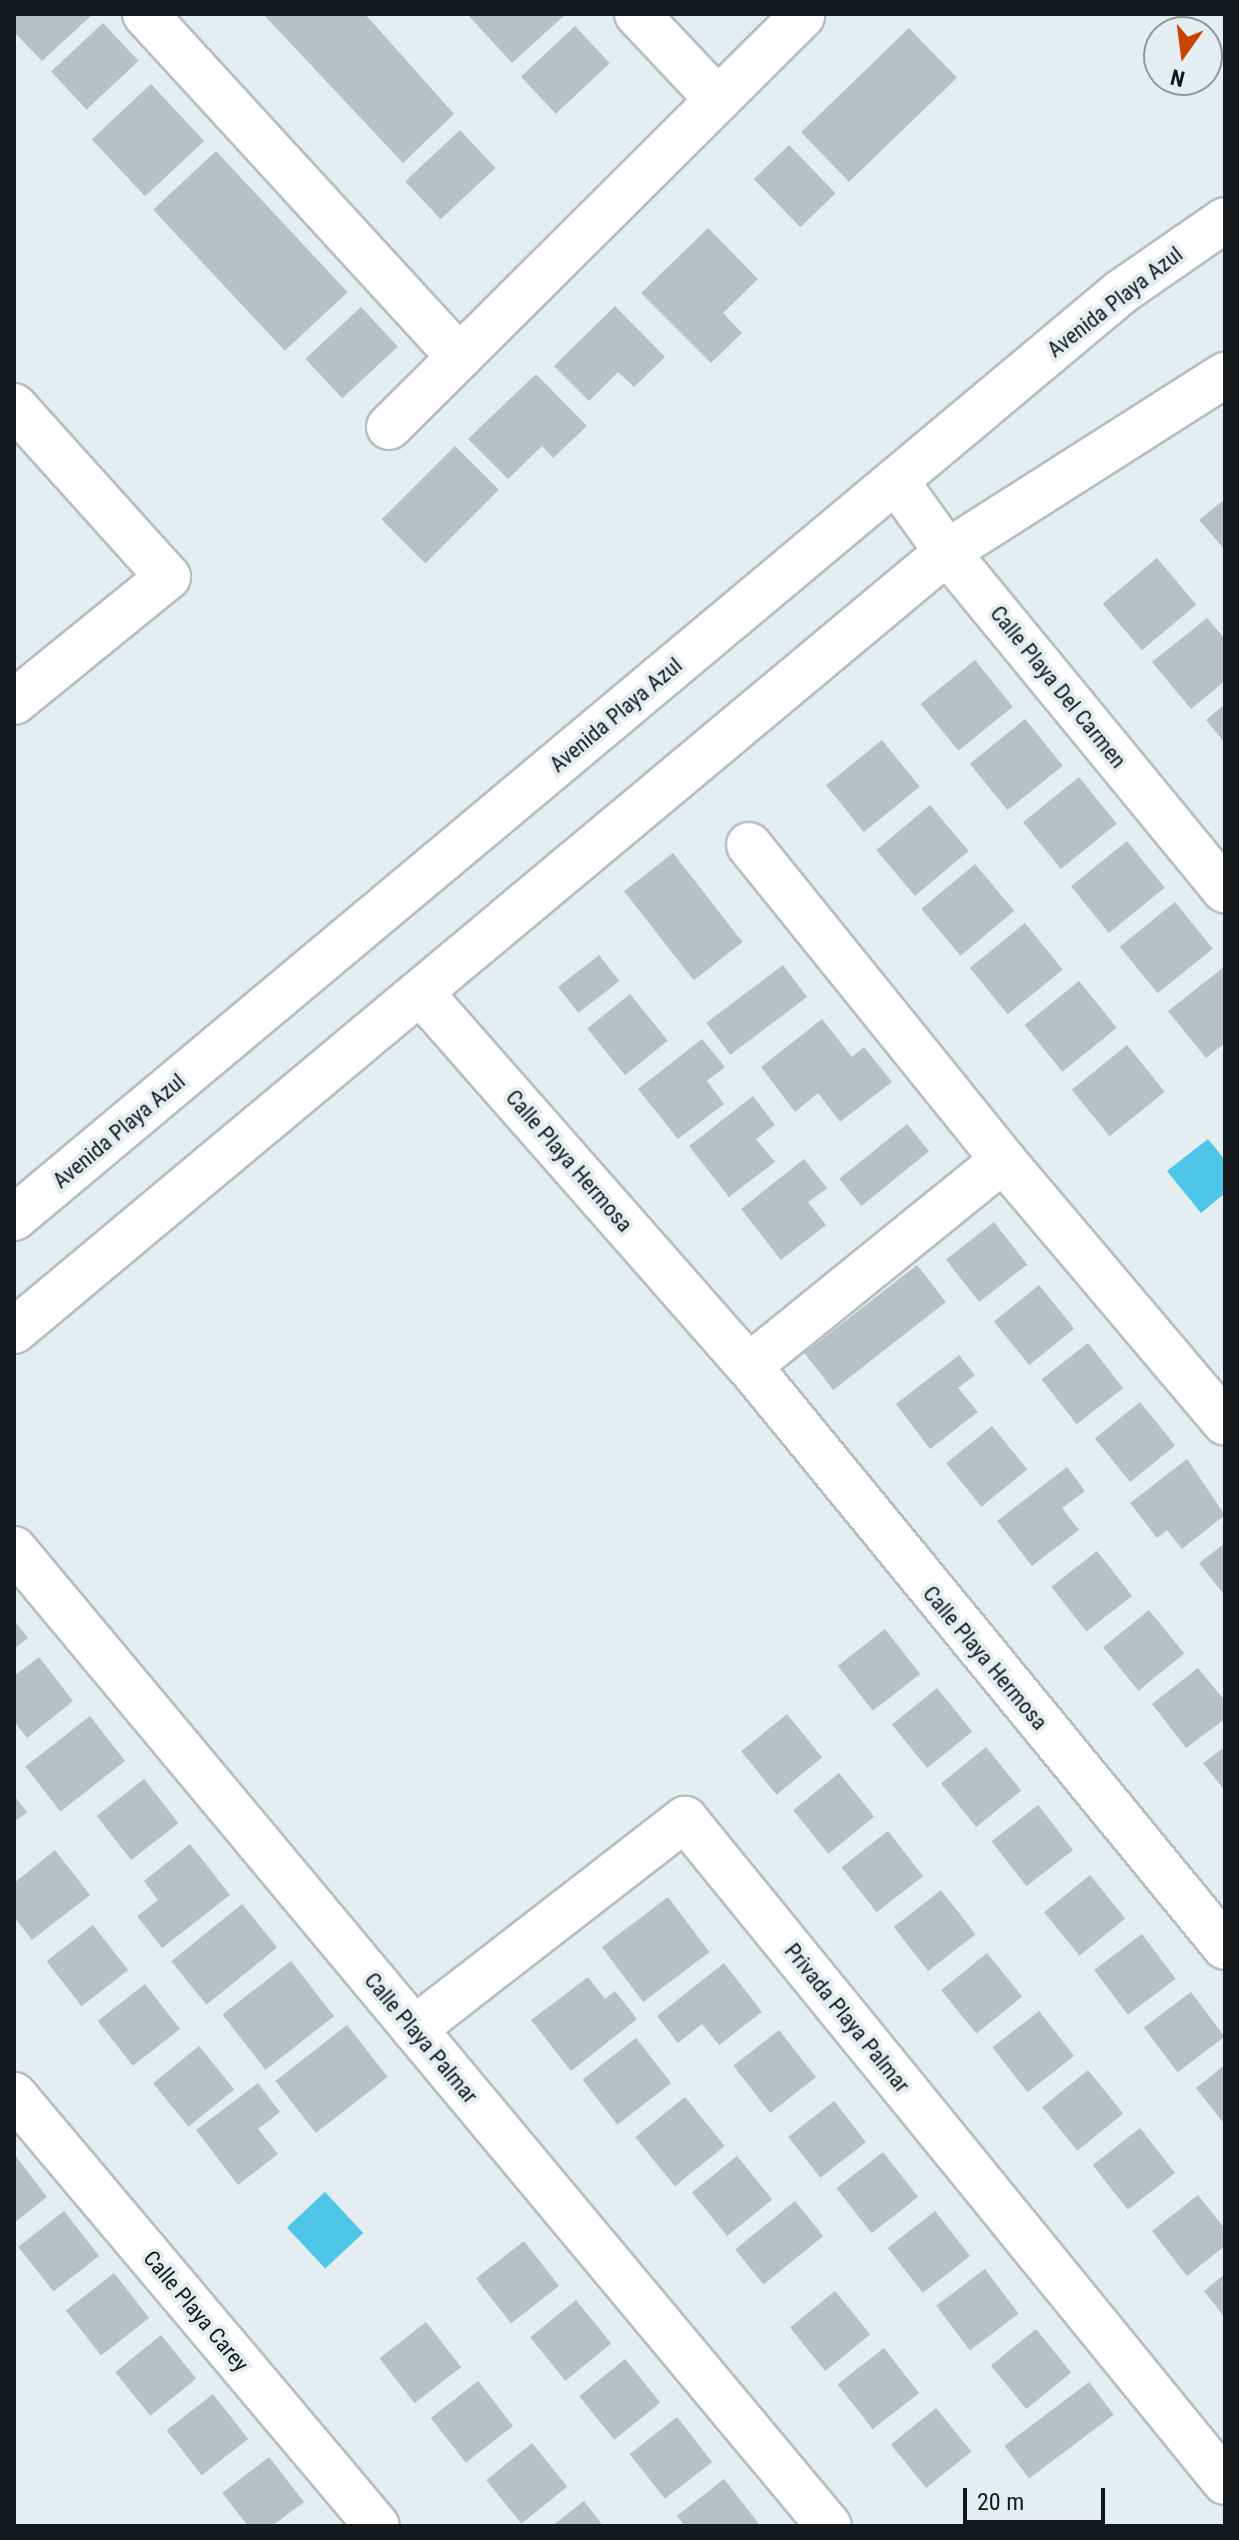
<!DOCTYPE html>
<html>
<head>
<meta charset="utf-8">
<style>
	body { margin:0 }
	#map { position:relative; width:1239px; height:2540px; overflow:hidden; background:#e4eef1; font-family:"Roboto Condensed",sans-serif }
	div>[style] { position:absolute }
	.water>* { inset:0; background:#4ec6e7; transform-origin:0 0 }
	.building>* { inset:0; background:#b7c1c4; transform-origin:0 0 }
	.roads { filter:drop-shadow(2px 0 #b5bfc2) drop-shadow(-2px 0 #b5bfc2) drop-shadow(0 2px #b5bfc2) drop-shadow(0 -2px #b5bfc2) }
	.minor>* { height:44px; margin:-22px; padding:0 22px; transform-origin:22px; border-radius:22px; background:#fff }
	span { translate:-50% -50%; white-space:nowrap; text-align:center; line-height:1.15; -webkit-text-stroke:8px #e4eef1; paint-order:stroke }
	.street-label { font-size:22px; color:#15181a }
	.frame { position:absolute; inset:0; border:16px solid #15181a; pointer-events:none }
	.north { position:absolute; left:1143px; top:16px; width:80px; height:80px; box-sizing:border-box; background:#e4eef1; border:2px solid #91989b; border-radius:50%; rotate:194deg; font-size:22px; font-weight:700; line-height:32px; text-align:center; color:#15181a }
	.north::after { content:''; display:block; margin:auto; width:28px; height:36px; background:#c94400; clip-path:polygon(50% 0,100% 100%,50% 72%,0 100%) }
	.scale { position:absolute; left:963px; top:2488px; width:142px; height:36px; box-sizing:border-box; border:4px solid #15181a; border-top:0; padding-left:10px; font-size:24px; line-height:28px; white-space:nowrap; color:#15181a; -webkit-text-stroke:6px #e4eef1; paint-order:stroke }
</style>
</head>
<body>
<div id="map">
	<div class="water">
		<div style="clip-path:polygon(1208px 1139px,1225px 1160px,1225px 1193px,1201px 1213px,1167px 1171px)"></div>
		<div style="left:325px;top:2192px;width:56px;height:52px;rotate:47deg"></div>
	</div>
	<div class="building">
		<div style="clip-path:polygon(14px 14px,93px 14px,42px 61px,14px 32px)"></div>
		<div style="clip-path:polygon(263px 14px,365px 14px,454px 114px,403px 163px)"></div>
		<div style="clip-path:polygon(467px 14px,566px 14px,512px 63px)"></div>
		<div style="left:103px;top:23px;width:52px;height:71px;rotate:47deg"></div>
		<div style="left:575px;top:26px;width:51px;height:74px;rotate:47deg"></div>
		<div style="left:909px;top:28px;width:69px;height:150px;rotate:46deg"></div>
		<div style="left:151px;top:84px;width:78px;height:81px;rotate:47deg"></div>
		<div style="left:460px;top:130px;width:52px;height:75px;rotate:47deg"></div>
		<div style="left:789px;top:145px;width:67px;height:49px;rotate:46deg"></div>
		<div style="left:216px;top:151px;width:193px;height:86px;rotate:47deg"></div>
		<div style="clip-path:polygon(708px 228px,758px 279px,723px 313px,742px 333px,711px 363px,641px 293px)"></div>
		<div style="clip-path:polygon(615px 306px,665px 357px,634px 387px,618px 372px,589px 401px,554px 366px)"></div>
		<div style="left:361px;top:307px;width:54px;height:76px;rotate:47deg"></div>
		<div style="clip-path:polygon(536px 374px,587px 426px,553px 458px,542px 446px,508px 479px,468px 439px)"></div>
		<div style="left:455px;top:446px;width:62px;height:104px;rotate:45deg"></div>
		<div style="clip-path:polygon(1225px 499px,1225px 550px,1199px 520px)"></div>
		<div style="left:1157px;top:558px;width:61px;height:71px;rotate:50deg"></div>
		<div style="clip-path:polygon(1207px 618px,1225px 639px,1225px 681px,1191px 709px,1152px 662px)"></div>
		<div style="left:975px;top:660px;width:60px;height:70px;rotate:51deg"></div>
		<div style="clip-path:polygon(1225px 704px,1225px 743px,1206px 720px)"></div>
		<div style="left:1025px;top:719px;width:60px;height:71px;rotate:51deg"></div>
		<div style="left:882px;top:740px;width:60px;height:72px;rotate:51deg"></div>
		<div style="left:1079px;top:777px;width:60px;height:72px;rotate:51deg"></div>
		<div style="left:930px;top:805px;width:60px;height:70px;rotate:50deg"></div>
		<div style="left:1127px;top:841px;width:60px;height:72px;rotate:51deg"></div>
		<div style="left:673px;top:853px;width:113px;height:62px;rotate:52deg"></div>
		<div style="left:975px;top:864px;width:61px;height:70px;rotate:50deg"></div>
		<div style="left:1175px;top:902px;width:60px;height:71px;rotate:51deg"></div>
		<div style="left:1025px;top:923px;width:60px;height:71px;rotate:51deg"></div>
		<div style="left:599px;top:955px;width:33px;height:52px;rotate:52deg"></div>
		<div style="left:783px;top:965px;width:40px;height:96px;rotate:53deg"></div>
		<div style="clip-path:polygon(1224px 967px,1225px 1043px,1206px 1058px,1168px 1011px)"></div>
		<div style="left:1079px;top:981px;width:60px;height:70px;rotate:51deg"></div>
		<div style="left:630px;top:994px;width:60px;height:55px;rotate:51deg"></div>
		<div style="clip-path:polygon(822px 1019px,852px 1057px,864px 1047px,892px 1082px,840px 1122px,818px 1093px,795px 1112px,761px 1067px)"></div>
		<div style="clip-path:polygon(702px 1039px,725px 1067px,707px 1081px,724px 1104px,678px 1139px,638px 1089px)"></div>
		<div style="left:1127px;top:1045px;width:60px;height:71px;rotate:51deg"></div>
		<div style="clip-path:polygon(753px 1096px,775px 1125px,756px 1139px,775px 1162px,729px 1197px,689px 1146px)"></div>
		<div style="left:907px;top:1124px;width:35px;height:87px;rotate:51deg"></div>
		<div style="clip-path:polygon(804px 1159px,827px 1188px,808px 1202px,826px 1225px,781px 1260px,741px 1209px)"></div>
		<div style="left:994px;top:1222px;width:54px;height:61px;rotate:52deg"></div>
		<div style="left:917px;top:1265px;width:47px;height:143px;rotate:52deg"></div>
		<div style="left:1039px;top:1285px;width:56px;height:58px;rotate:51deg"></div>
		<div style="left:1088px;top:1343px;width:57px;height:59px;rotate:52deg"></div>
		<div style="clip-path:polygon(959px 1355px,975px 1375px,958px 1388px,978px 1412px,930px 1449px,896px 1404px)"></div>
		<div style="left:1140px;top:1402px;width:56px;height:58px;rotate:51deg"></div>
		<div style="left:992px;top:1426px;width:56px;height:59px;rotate:51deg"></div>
		<div style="clip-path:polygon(1187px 1459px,1225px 1515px,1182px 1549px,1167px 1530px,1157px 1538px,1130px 1503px)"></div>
		<div style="clip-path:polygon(1067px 1467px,1085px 1491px,1062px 1508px,1079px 1530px,1032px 1566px,997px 1521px)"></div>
		<div style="clip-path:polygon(1225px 1543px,1225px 1596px,1199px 1563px)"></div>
		<div style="left:1097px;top:1551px;width:57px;height:58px;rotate:52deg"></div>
		<div style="left:1149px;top:1610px;width:56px;height:59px;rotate:51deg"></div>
		<div style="clip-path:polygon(14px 1620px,28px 1638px,14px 1649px)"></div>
		<div style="left:885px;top:1629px;width:57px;height:60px;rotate:52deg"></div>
		<div style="clip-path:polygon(39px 1657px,73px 1701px,27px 1738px,14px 1721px,14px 1676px)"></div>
		<div style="clip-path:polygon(1198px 1668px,1225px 1701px,1225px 1719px,1186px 1748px,1152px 1704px)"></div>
		<div style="left:937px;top:1688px;width:56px;height:58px;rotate:51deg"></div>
		<div style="left:787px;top:1714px;width:56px;height:59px;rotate:51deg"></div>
		<div style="left:90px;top:1716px;width:57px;height:82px;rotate:52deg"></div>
		<div style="left:986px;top:1747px;width:56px;height:58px;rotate:51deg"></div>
		<div style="clip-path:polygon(1225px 1747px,1225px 1791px,1203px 1763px)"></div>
		<div style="left:839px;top:1773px;width:56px;height:59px;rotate:51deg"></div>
		<div style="left:144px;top:1779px;width:56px;height:60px;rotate:52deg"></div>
		<div style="clip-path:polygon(14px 1795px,27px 1812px,14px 1822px)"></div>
		<div style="left:1038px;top:1805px;width:57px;height:59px;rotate:52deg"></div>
		<div style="left:888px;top:1831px;width:57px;height:59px;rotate:52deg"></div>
		<div style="clip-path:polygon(190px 1844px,230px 1895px,162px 1948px,137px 1916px,158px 1900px,144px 1881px)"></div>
		<div style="clip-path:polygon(55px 1850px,90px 1895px,32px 1940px,14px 1917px,14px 1883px)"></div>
		<div style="left:1090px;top:1875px;width:56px;height:59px;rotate:51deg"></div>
		<div style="left:941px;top:1890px;width:56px;height:60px;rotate:52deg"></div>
		<div style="left:668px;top:1897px;width:69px;height:83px;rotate:53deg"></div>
		<div style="left:242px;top:1904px;width:56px;height:91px;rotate:51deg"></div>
		<div style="left:93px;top:1925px;width:57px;height:59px;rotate:52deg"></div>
		<div style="left:1142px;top:1934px;width:56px;height:60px;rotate:53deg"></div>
		<div style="left:987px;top:1953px;width:56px;height:59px;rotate:51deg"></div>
		<div style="left:291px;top:1961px;width:70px;height:87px;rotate:52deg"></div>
		<div style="clip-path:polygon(724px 1963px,762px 2012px,719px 2045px,702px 2024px,678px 2043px,657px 2016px)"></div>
		<div style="clip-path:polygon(588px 1977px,605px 1999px,615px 1991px,637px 2019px,571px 2071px,531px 2020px)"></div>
		<div style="left:145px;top:1984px;width:57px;height:60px;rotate:52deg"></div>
		<div style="left:1191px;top:1992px;width:56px;height:59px;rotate:53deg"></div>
		<div style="left:1039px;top:2011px;width:57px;height:59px;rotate:52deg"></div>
		<div style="left:347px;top:2025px;width:66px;height:91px;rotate:52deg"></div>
		<div style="left:779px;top:2030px;width:60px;height:58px;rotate:52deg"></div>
		<div style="left:636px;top:2038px;width:57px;height:68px;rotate:52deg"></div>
		<div style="left:199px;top:2046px;width:56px;height:59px;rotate:51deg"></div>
		<div style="clip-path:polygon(1225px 2065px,1225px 2125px,1196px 2088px)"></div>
		<div style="left:1088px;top:2070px;width:56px;height:59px;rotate:51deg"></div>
		<div style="clip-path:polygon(258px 2083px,280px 2112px,258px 2129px,278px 2154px,238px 2185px,196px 2130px)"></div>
		<div style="left:685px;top:2097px;width:63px;height:64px;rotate:51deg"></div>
		<div style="left:834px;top:2101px;width:52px;height:58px;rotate:52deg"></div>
		<div style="left:1140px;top:2128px;width:57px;height:60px;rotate:52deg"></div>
		<div style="left:883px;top:2152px;width:57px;height:59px;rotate:52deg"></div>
		<div style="clip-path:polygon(14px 2154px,47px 2197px,14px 2223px)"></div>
		<div style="left:737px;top:2156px;width:56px;height:58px;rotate:51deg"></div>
		<div style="clip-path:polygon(1198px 2195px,1225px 2229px,1225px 2246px,1187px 2276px,1152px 2231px)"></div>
		<div style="left:795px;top:2201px;width:45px;height:77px;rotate:51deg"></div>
		<div style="left:64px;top:2211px;width:57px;height:58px;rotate:52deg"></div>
		<div style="left:935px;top:2211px;width:57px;height:60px;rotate:52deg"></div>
		<div style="left:524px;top:2241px;width:57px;height:61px;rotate:52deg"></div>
		<div style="left:985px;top:2269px;width:56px;height:61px;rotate:53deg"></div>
		<div style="left:114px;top:2273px;width:57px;height:61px;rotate:52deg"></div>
		<div style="clip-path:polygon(1225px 2274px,1225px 2318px,1204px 2291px)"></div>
		<div style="left:835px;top:2291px;width:56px;height:58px;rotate:51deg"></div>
		<div style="left:576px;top:2300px;width:56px;height:59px;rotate:51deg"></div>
		<div style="left:426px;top:2322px;width:57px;height:59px;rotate:52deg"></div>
		<div style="left:1036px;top:2329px;width:56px;height:58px;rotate:51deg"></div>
		<div style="left:161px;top:2335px;width:56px;height:59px;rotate:51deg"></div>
		<div style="left:884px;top:2348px;width:57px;height:59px;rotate:52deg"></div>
		<div style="left:625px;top:2359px;width:56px;height:59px;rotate:51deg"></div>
		<div style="left:478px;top:2381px;width:57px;height:60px;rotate:52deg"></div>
		<div style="left:1089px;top:2382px;width:41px;height:106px;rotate:53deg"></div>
		<div style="left:213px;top:2394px;width:57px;height:59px;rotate:52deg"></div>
		<div style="left:936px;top:2408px;width:56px;height:58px;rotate:51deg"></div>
		<div style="left:677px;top:2417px;width:57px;height:60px;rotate:52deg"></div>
		<div style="left:532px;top:2443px;width:56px;height:59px;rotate:51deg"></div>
		<div style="clip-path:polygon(269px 2457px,304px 2502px,272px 2526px,248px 2526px,222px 2493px)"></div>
		<div style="clip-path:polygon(724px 2479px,759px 2524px,685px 2526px,677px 2516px)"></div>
		<div style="clip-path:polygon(584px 2501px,603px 2526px,552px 2526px)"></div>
	</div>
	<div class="roads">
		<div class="minor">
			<div style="left:145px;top:14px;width:465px;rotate:47.5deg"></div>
			<div style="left:637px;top:14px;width:118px;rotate:46.7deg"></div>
			<div style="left:14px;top:406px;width:230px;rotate:48deg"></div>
			<div style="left:168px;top:577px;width:198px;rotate:140.9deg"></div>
			<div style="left:389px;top:427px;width:583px;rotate:-44.86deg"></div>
			<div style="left:896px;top:481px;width:87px;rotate:54.3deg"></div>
			<div style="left:947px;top:552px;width:438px;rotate:50.6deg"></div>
			<div style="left:749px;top:845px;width:405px;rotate:51.1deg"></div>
			<div style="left:1003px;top:1160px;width:344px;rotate:49.8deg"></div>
			<div style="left:420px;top:992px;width:498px;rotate:48.7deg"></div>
			<div style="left:749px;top:1366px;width:751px;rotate:50.67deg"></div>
			<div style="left:14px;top:1218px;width:1443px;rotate:-39.91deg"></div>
			<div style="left:1121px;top:292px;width:126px;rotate:-34.7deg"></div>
			<div style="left:14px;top:1331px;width:1215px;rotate:-39.86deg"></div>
			<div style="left:947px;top:552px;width:330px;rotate:-32.5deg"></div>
			<div style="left:749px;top:1366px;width:327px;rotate:-39deg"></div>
			<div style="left:14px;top:1549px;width:1272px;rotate:50.17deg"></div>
			<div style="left:414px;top:2029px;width:343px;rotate:-37.8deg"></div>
			<div style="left:685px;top:1819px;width:855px;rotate:50.84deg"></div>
			<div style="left:14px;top:2095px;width:563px;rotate:49.89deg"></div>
		</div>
	</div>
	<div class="street-label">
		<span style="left:1115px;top:302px;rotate:-38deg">Avenida Playa Azul</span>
		<span style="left:1058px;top:687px;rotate:51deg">Calle Playa Del Carmen</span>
		<span style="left:616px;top:715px;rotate:-40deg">Avenida Playa Azul</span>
		<span style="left:119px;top:1131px;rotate:-40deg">Avenida Playa Azul</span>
		<span style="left:569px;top:1161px;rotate:49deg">Calle Playa Hermosa</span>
		<span style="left:985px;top:1658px;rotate:50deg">Calle Playa Hermosa</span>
		<span style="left:847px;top:2018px;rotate:51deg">Privada Playa Palmar</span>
		<span style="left:421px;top:2038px;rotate:50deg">Calle Playa Palmar</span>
		<span style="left:196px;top:2311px;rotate:50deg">Calle Playa Carey</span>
	</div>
	<div class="frame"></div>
	<div class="north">N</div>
	<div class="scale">20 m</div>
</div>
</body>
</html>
